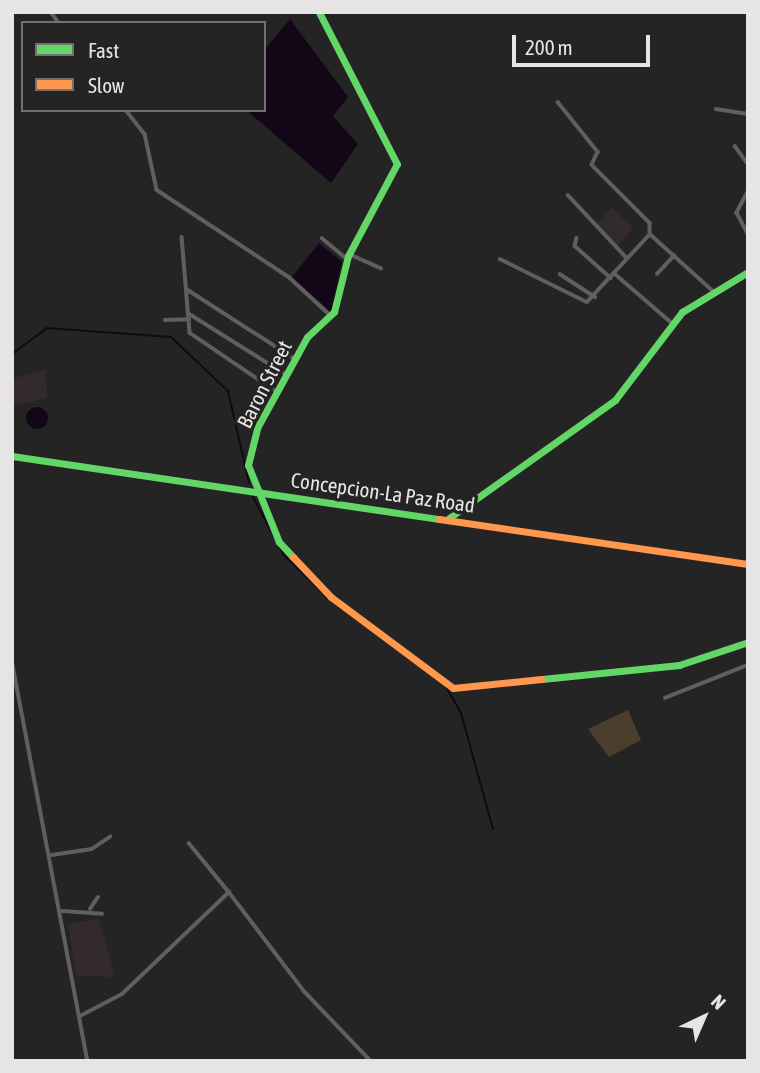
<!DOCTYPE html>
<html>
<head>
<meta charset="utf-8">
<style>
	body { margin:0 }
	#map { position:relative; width:760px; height:1073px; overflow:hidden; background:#252424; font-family:"Asap Condensed",sans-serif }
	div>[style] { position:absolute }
	.built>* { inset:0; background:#332b2b; transform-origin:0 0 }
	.green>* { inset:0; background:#4b3e2c }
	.water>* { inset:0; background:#130717 }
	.round { border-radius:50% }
	.stream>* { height:2px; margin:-1px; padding:0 1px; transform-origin:1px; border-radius:1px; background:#130717 }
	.street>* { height:3.5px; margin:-1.75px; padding:0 1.75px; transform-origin:1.75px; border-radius:1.75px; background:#605e5e }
	.fast>* { height:7px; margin:-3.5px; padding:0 3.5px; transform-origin:3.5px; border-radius:3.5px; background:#63d668 }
	.slow>* { height:7px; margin:-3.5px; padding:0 3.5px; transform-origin:3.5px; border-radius:3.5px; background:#ff974d }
	span { translate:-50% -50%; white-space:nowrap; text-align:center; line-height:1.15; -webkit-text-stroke:7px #262323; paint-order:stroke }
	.street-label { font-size:21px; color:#e6e4e4 }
	.frame { position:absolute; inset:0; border:14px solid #e6e4e4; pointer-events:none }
	.legend { position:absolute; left:21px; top:21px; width:245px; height:91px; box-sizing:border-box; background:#262323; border:2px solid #737070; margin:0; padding:9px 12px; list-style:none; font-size:21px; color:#e6e4e4 }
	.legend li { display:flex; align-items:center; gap:14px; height:35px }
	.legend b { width:35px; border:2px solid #737070 }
	.north { position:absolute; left:669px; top:982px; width:70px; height:70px; -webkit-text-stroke:5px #262323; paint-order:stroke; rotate:44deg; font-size:19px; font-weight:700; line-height:28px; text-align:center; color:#e6e4e4 }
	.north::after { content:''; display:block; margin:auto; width:24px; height:32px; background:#e6e4e4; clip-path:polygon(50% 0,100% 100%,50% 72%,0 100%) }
	.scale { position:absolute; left:512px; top:35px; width:138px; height:32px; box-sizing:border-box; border:4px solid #e6e4e4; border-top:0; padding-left:9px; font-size:21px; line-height:24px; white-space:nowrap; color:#e6e4e4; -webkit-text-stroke:5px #262323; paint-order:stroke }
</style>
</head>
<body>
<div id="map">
	<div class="built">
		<div style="left:612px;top:208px;width:30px;height:23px;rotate:44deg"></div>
		<div style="clip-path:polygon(46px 369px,47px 398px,12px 406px,12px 379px)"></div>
		<div style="clip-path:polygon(99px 919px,115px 977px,76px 976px,68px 924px)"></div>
	</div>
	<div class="green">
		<div style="clip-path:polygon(628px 710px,641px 740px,609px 757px,588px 729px)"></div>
	</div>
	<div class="water">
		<div style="clip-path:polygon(290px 19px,348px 97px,333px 116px,358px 144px,331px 183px,246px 110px,264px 110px,264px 50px)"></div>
		<div style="clip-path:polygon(319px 243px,342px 262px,331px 312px,292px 277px)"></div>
		<div class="round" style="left:26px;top:407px;width:22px;height:22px"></div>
	</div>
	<div class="stream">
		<div style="left:12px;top:354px;width:44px;rotate:-36.6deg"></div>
		<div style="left:47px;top:328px;width:124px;rotate:4.2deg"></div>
		<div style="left:171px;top:337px;width:79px;rotate:43.5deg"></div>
		<div style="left:228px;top:391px;width:94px;rotate:77.1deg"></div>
		<div style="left:253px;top:497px;width:66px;rotate:61.9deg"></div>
		<div style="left:284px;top:555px;width:62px;rotate:44.3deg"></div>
		<div style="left:335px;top:603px;width:100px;rotate:36.9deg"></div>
		<div style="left:445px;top:685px;width:32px;rotate:60deg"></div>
		<div style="left:461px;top:713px;width:120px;rotate:74.6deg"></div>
	</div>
	<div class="street">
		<div style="left:51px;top:12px;width:14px;rotate:54deg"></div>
		<div style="left:558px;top:102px;width:64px;rotate:51.3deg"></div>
		<div style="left:598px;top:152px;width:14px;rotate:115deg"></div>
		<div style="left:592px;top:165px;width:82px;rotate:45deg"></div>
		<div style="left:650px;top:223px;width:11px;rotate:90deg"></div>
		<div style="left:650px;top:234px;width:85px;rotate:42.1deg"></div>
		<div style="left:716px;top:109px;width:32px;rotate:9deg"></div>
		<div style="left:126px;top:110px;width:31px;rotate:52deg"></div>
		<div style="left:145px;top:134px;width:57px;rotate:77.9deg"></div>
		<div style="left:157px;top:190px;width:158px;rotate:33.4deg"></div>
		<div style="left:289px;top:277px;width:56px;rotate:42.8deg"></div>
		<div style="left:735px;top:146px;width:22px;rotate:54deg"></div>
		<div style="left:748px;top:192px;width:24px;rotate:118deg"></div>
		<div style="left:737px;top:213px;width:24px;rotate:62deg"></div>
		<div style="left:568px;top:195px;width:86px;rotate:46.9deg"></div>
		<div style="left:182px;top:237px;width:96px;rotate:85.2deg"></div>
		<div style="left:190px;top:333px;width:105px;rotate:34.1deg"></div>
		<div style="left:322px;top:238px;width:33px;rotate:40deg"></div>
		<div style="left:577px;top:238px;width:8px;rotate:104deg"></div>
		<div style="left:575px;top:246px;width:48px;rotate:41.6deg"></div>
		<div style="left:349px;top:254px;width:35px;rotate:24deg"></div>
		<div style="left:500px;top:259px;width:97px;rotate:26.3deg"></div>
		<div style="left:587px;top:302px;width:91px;rotate:-47.2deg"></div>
		<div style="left:614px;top:273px;width:77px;rotate:40.8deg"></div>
		<div style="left:560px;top:274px;width:42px;rotate:33.3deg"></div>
		<div style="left:657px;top:274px;width:25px;rotate:-47deg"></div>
		<div style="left:188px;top:290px;width:127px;rotate:32.8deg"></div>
		<div style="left:188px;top:313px;width:117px;rotate:32.1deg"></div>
		<div style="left:165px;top:320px;width:24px;rotate:-2deg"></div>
		<div style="left:12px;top:660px;width:408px;rotate:79.3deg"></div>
		<div style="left:665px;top:698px;width:89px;rotate:-21.7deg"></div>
		<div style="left:189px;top:843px;width:63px;rotate:50.8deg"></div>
		<div style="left:52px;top:855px;width:40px;rotate:-8.5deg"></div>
		<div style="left:92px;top:849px;width:22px;rotate:-34deg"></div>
		<div style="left:90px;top:909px;width:14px;rotate:-56deg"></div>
		<div style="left:63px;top:911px;width:39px;rotate:4deg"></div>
		<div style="left:80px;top:1016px;width:47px;rotate:-27.6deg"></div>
		<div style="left:122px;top:994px;width:148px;rotate:-43.6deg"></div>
		<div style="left:229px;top:892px;width:126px;rotate:52.8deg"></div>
		<div style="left:305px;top:992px;width:95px;rotate:46.3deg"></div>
	</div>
	<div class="fast">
		<div style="left:12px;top:456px;width:432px;rotate:8.4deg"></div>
		<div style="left:449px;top:518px;width:204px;rotate:-35.4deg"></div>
		<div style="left:615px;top:400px;width:111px;rotate:-52.7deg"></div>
		<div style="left:682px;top:312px;width:77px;rotate:-31.2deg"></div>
		<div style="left:293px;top:557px;width:21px;rotate:-133deg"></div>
		<div style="left:279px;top:542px;width:83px;rotate:-111.9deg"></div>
		<div style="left:248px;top:465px;width:38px;rotate:-76deg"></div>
		<div style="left:257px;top:428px;width:104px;rotate:-61.2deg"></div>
		<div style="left:307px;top:337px;width:37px;rotate:-43deg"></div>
		<div style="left:334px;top:312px;width:58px;rotate:-76deg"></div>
		<div style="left:348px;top:256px;width:104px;rotate:-62deg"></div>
		<div style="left:397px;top:164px;width:171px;rotate:-117.2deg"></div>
		<div style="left:542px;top:679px;width:138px;rotate:-5.8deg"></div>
		<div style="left:679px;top:665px;width:73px;rotate:-18.4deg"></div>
	</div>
	<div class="slow">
		<div style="left:439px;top:519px;width:312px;rotate:8.3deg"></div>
		<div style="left:293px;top:557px;width:55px;rotate:46.5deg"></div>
		<div style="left:331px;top:597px;width:152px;rotate:36.7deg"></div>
		<div style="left:453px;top:688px;width:89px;rotate:-5.8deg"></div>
	</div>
	<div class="street-label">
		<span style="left:264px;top:384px;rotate:-63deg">Baron Street</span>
		<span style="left:383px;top:492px;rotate:8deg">Concepcion-La Paz Road</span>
	</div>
	<div class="frame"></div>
	<ul class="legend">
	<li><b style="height:9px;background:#63d668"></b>Fast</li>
	<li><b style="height:9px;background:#ff974d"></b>Slow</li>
	</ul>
	<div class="north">N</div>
	<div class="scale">200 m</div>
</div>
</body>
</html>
